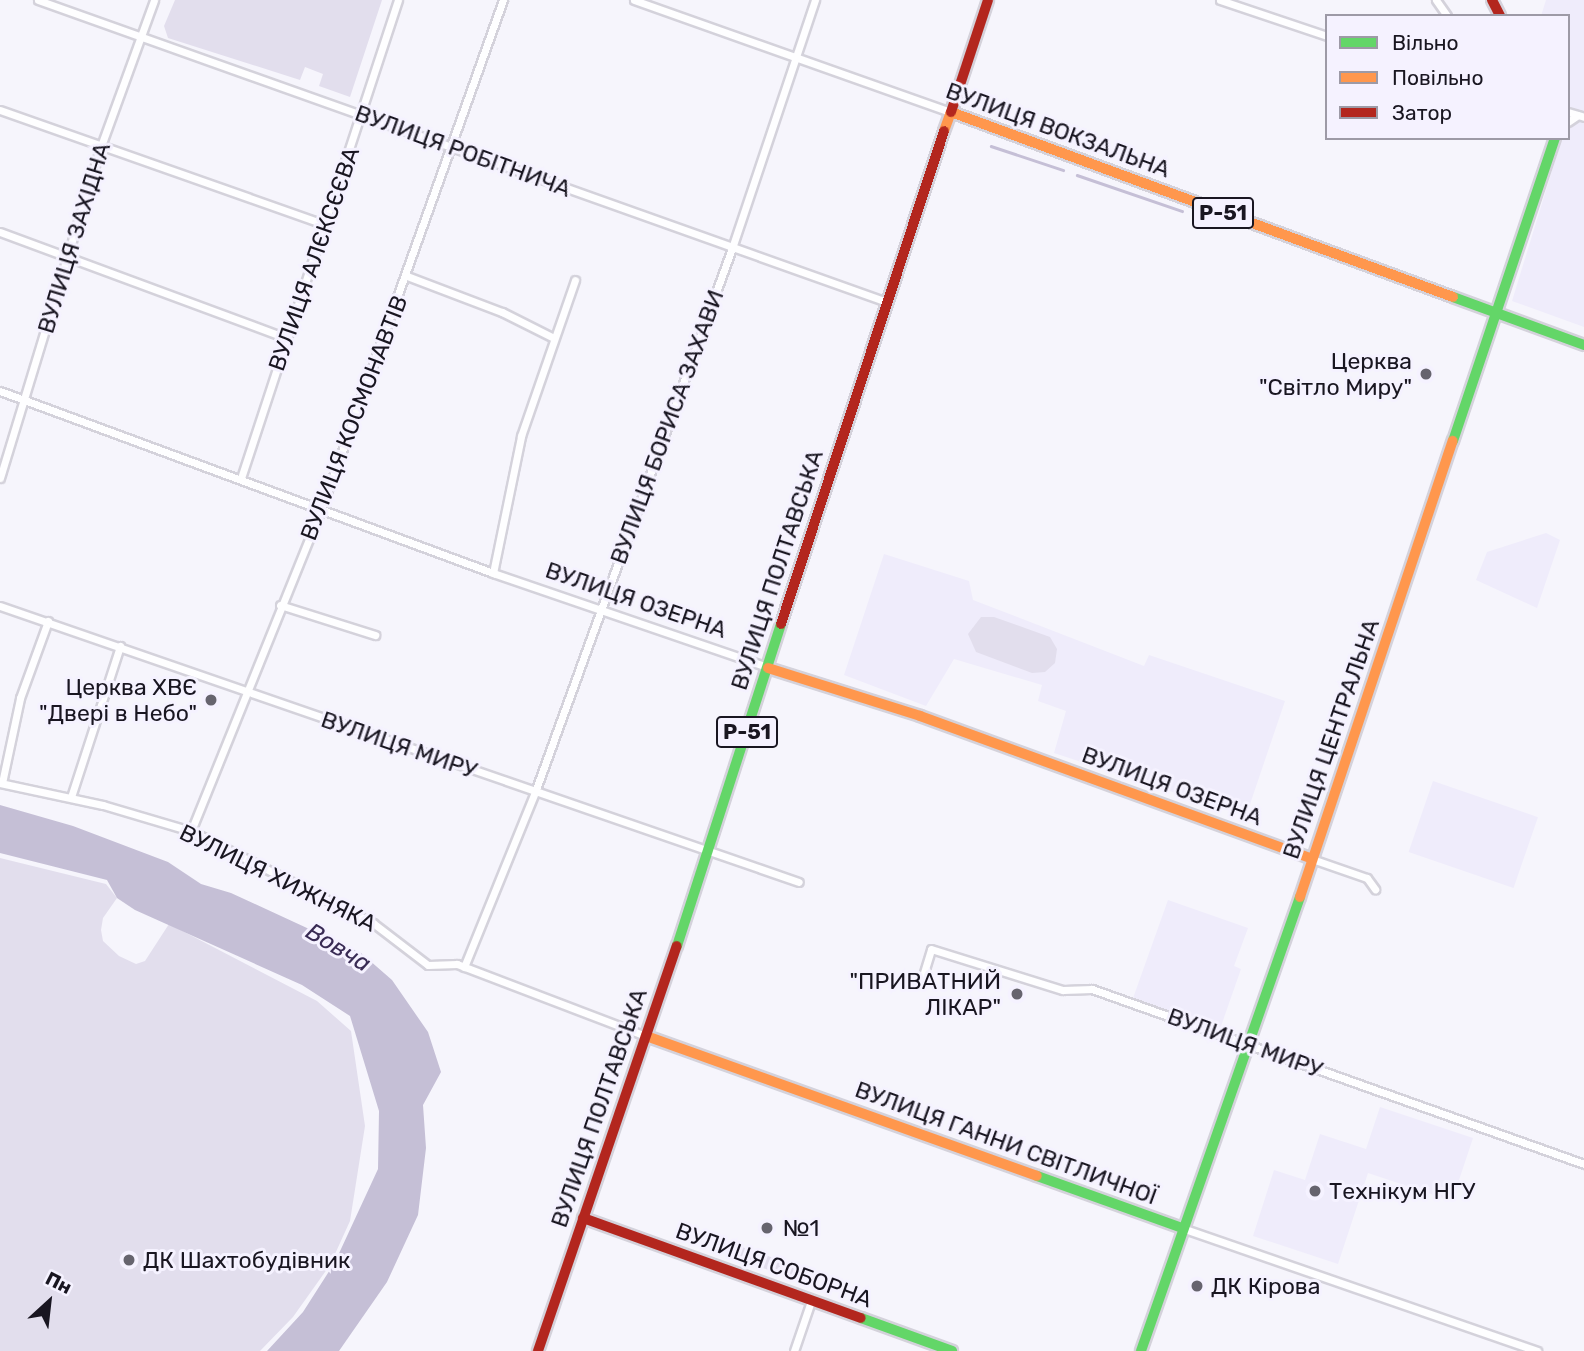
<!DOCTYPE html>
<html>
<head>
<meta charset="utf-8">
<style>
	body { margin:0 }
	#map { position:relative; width:1584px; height:1351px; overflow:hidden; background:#f6f5fc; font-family:Rubik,sans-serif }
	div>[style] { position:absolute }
	.built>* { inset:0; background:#efecfb; transform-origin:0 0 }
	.green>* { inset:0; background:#e2deed; transform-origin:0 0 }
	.water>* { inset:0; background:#c5bfd6 }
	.stream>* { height:2.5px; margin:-1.25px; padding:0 1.25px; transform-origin:1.25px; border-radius:1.25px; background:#c5bfd6 }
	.roads { filter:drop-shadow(2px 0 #d4d2db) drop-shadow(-2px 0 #d4d2db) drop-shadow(0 2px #d4d2db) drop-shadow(0 -2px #d4d2db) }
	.street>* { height:7px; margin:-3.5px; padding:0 3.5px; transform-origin:3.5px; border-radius:3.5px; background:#fefeff }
	.fast>* { height:10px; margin:-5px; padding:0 5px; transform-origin:5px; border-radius:5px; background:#63d668 }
	.slow>* { height:10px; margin:-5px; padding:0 5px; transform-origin:5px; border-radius:5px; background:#ff974d }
	.jam>* { height:10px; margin:-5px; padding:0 5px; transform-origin:5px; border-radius:5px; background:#b3261e }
	.dots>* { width:19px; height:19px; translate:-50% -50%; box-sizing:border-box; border:4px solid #f5f2ff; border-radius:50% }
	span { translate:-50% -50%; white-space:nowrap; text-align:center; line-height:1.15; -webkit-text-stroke:6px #f5f2ff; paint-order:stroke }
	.shield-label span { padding:2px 5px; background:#f5f2ff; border:2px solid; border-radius:5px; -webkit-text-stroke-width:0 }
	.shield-label { font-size:21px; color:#191621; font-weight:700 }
	.street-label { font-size:23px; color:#191621 }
	.poi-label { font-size:23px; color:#191621 }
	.right { translate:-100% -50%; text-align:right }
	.left { translate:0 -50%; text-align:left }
	.water-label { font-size:24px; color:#392b54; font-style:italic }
	.legend { position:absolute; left:1325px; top:14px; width:245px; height:126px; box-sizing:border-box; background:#f5f2ff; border:2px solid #9d9aa6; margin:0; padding:9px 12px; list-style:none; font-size:21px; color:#191621 }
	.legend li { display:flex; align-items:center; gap:14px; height:35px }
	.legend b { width:35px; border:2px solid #9d9aa6 }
	.north { position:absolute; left:14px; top:1267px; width:70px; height:70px; -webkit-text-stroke:5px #f5f2ff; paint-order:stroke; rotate:27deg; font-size:19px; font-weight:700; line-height:28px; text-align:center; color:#191621 }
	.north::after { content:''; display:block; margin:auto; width:24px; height:32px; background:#191621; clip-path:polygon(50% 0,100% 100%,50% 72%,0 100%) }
</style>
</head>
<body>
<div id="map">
	<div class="built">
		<div style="clip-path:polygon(1546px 0,1584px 0,1584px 327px,1512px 301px,1562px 138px,1568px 138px,1568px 16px,1541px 16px)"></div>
		<div style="clip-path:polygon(1546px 533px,1560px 540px,1537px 608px,1476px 580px,1487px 552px)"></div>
		<div style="clip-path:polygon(884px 554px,969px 581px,973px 600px,1144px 666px,1149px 655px,1285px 701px,1246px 816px,1054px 753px,1066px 711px,1038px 701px,1042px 685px,954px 659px,926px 706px,844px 675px)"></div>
		<div style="left:1433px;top:781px;width:111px;height:75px;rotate:19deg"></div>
		<div style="clip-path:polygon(1168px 900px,1248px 928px,1234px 966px,1241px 969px,1219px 1032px,1132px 1001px)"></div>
		<div style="clip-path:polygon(1380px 1107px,1473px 1138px,1452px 1201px,1368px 1173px,1338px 1264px,1253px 1236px,1274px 1170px,1305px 1180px,1320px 1134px,1366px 1149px)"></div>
	</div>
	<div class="green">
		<div style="clip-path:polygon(175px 0,382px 0,350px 97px,319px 86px,323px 74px,305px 67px,300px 80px,168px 38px,164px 26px)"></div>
		<div style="clip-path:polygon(981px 617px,994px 617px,1050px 637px,1057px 649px,1055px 663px,1045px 672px,1032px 673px,976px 652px,968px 634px)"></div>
		<div style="clip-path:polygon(0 858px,106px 884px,117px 898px,103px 918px,101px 930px,103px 941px,119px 956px,136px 964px,145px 961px,169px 924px,317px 1001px,351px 1031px,365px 1126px,350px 1221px,330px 1265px,293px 1317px,260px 1351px,0 1351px)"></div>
		<div style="left:742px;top:1247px;width:75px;height:13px;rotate:19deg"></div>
	</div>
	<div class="water">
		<div style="clip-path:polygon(0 805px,73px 826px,168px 862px,201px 884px,231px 893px,361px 953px,392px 980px,428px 1032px,441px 1072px,423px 1105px,426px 1148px,418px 1215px,387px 1282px,339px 1351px,267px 1351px,303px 1312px,335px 1262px,378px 1169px,379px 1111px,350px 1016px,302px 985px,135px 910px,117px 898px,107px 880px,0 853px)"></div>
	</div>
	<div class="stream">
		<div style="left:991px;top:146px;width:76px;rotate:18.4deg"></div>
		<div style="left:1077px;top:175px;width:111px;rotate:18.9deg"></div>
	</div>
	<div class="roads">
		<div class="street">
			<div style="left:38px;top:0;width:901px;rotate:19.58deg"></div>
			<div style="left:634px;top:0;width:336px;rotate:19.5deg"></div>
			<div style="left:1220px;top:0;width:113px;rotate:18.6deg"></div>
			<div style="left:1436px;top:0;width:19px;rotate:55deg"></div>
			<div style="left:0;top:110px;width:346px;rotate:19.4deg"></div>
			<div style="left:1568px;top:112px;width:17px;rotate:17deg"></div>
			<div style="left:1568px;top:122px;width:12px;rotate:-35deg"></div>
			<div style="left:0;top:232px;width:306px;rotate:20.3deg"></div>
			<div style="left:407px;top:276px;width:102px;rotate:20.8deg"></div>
			<div style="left:502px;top:312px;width:56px;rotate:26.6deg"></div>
			<div style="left:0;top:391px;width:526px;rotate:20.26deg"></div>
			<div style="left:493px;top:573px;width:290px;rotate:18.9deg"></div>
			<div style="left:0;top:478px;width:347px;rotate:-73.1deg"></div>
			<div style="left:101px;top:146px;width:155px;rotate:-70deg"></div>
			<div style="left:241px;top:478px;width:503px;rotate:-71.82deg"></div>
			<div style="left:493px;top:573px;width:140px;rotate:-78.4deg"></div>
			<div style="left:521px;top:436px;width:165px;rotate:-70.9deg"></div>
			<div style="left:280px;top:605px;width:100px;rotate:17.5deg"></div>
			<div style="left:0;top:606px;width:845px;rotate:19.06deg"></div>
			<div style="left:0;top:783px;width:105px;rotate:12.1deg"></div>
			<div style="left:103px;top:805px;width:92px;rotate:16.5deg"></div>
			<div style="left:191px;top:831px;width:204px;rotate:26.8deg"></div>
			<div style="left:373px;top:923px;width:69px;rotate:37.4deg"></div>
			<div style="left:428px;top:965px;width:29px;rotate:-2deg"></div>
			<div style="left:457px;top:964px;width:202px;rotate:20.9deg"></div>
			<div style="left:2px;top:783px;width:87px;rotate:-78deg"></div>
			<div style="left:20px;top:698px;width:82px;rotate:-70deg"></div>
			<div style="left:71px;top:797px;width:159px;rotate:-72deg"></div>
			<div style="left:191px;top:831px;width:346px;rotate:-68deg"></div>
			<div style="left:321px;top:510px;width:542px;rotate:-70.36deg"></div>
			<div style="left:1312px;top:859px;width:58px;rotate:19.1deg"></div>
			<div style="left:1367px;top:878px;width:14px;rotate:54deg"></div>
			<div style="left:464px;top:967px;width:189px;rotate:-67.9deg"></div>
			<div style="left:535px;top:792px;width:579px;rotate:-70.09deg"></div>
			<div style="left:732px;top:248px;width:262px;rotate:-71.5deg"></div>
			<div style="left:922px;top:979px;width:31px;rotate:-73deg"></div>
			<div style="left:931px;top:949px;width:138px;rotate:17.3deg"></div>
			<div style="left:1063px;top:990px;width:29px;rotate:-2deg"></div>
			<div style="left:1092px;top:989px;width:522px;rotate:19.58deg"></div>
			<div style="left:1182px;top:1228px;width:376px;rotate:19.1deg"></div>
			<div style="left:794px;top:1351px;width:53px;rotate:-71.2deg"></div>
		</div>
		<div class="fast">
			<div style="left:1453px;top:297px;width:140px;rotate:20.1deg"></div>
			<div style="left:1453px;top:441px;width:320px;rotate:-71.4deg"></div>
			<div style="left:677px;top:946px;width:338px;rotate:-72.1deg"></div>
			<div style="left:1037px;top:1176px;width:154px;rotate:19.7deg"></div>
			<div style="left:861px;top:1318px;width:97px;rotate:19.9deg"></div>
			<div style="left:1141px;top:1351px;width:481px;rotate:-70.7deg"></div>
		</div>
		<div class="slow">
			<div style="left:944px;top:131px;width:20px;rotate:-70deg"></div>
			<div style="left:951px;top:112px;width:535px;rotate:20.23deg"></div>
			<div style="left:768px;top:668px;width:159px;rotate:17.5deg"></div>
			<div style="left:920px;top:716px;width:417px;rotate:20deg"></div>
			<div style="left:1300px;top:897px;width:481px;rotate:-71.5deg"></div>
			<div style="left:646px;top:1036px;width:415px;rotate:19.7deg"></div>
		</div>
		<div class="jam">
			<div style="left:1492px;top:0;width:18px;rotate:63deg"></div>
			<div style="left:951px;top:112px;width:118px;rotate:-71.7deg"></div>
			<div style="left:781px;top:624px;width:519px;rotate:-71.7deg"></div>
			<div style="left:583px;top:1218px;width:295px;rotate:19.8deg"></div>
			<div style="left:538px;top:1351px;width:428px;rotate:-71.1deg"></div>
		</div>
	</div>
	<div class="dots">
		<div style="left:1426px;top:374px;background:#66646e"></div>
		<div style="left:211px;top:700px;background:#66646e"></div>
		<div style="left:1017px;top:994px;background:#66646e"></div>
		<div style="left:1315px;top:1191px;background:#66646e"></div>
		<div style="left:767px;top:1228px;background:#66646e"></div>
		<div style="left:129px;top:1260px;background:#66646e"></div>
		<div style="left:1197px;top:1286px;background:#66646e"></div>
	</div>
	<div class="shield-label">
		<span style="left:1223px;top:213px">Р-51</span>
		<span style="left:747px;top:732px">Р-51</span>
	</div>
	<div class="street-label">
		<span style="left:1058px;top:130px;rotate:20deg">ВУЛИЦЯ ВОКЗАЛЬНА</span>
		<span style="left:463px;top:151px;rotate:20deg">ВУЛИЦЯ РОБІТНИЧА</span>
		<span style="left:74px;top:238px;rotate:-73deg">ВУЛИЦЯ ЗАХІДНА</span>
		<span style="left:314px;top:259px;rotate:-71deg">ВУЛИЦЯ АЛЄКСЄЄВА</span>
		<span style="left:354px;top:418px;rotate:-69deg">ВУЛИЦЯ КОСМОНАВТІВ</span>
		<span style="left:667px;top:427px;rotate:-70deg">ВУЛИЦЯ БОРИСА ЗАХАВИ</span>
		<span style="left:777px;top:570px;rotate:-72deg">ВУЛИЦЯ ПОЛТАВСЬКА</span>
		<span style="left:636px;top:600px;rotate:19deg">ВУЛИЦЯ ОЗЕРНА</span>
		<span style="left:1331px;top:739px;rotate:-71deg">ВУЛИЦЯ ЦЕНТРАЛЬНА</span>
		<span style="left:399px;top:745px;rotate:19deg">ВУЛИЦЯ МИРУ</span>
		<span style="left:1172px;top:786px;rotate:20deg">ВУЛИЦЯ ОЗЕРНА</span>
		<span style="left:278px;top:878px;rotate:26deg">ВУЛИЦЯ ХИЖНЯКА</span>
		<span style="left:1245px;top:1043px;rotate:20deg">ВУЛИЦЯ МИРУ</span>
		<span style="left:599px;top:1108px;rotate:-71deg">ВУЛИЦЯ ПОЛТАВСЬКА</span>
		<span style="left:1006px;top:1143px;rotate:20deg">ВУЛИЦЯ ГАННИ СВІТЛИЧНОЇ</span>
		<span style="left:774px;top:1265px;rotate:20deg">ВУЛИЦЯ СОБОРНА</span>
	</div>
	<div class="poi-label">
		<span class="right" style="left:1412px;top:374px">Церква<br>"Світло Миру"</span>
		<span class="right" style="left:197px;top:700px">Церква ХВЄ<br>"Двері в Небо"</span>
		<span class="right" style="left:1001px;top:994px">"ПРИВАТНИЙ<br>ЛІКАР"</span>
		<span class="left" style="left:1329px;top:1191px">Технікум НГУ</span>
		<span class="left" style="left:783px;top:1228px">№1</span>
		<span class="left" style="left:143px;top:1260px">ДК Шахтобудівник</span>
		<span class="left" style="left:1211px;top:1286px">ДК Кірова</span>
	</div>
	<div class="water-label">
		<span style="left:338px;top:948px;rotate:31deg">Вовча</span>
	</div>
	<ul class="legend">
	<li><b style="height:9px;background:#63d668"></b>Вільно</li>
	<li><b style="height:9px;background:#ff974d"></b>Повільно</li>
	<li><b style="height:9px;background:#b3261e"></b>Затор</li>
	</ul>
	<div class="north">Пн</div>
</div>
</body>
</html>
